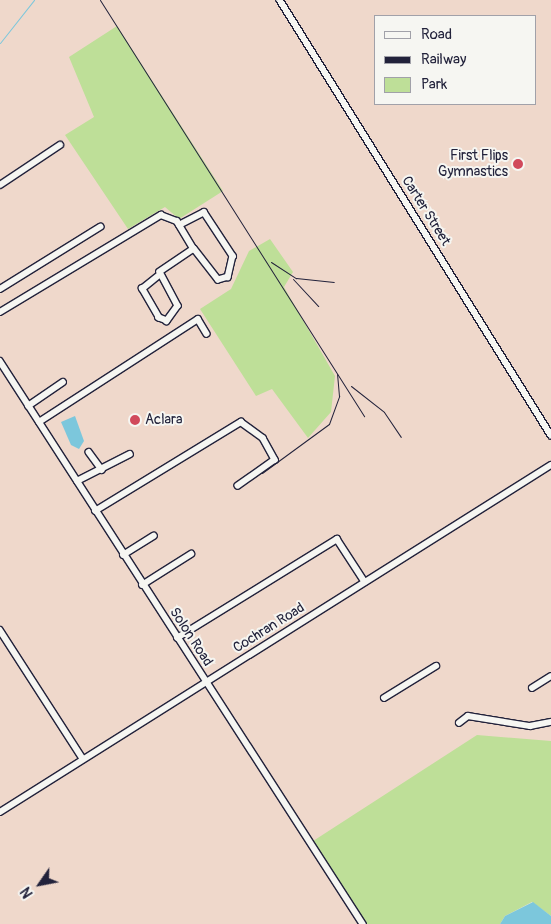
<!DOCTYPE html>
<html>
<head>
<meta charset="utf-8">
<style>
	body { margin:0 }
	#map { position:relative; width:551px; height:924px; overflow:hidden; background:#f3e8e0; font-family:Pangolin,sans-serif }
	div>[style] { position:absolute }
	.built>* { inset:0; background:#efd8cb }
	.green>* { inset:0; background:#bedf98 }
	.water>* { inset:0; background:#7cc7dc }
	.stream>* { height:1px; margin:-0.5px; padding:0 0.5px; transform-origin:0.5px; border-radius:0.5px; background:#7cc7dc }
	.roads { filter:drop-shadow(1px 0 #22223b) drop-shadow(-1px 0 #22223b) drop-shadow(0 1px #22223b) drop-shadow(0 -1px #22223b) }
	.minor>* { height:5.5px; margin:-2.75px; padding:0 2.75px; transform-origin:2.75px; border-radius:2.75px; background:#f6f6f2 }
	.rail>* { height:1px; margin:-0.5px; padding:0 0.5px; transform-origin:0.5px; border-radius:0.5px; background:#22223b }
	.dots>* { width:14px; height:14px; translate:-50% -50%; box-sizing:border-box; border:2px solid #f6f6f2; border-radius:50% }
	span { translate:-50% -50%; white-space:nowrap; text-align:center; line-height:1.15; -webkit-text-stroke:4px #f6f6f2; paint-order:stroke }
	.poi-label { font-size:14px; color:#22223b }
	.right { translate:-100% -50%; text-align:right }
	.left { translate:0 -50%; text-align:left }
	.street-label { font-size:14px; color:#22223b }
	.legend { position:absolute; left:374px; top:15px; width:162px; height:90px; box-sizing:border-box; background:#f6f6f2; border:1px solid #a1a1a9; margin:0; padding:6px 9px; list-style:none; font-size:15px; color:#22223b }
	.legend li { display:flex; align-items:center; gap:10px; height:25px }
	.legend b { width:25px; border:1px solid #a1a1a9 }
	.north { position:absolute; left:15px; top:859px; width:50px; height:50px; -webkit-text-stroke:4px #f6f6f2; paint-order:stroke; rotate:237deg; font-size:14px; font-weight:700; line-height:20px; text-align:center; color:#22223b }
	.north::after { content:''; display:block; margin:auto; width:18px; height:22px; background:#22223b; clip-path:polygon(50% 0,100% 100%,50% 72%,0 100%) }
</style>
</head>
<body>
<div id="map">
	<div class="built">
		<div style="clip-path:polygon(evenodd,0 0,551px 0,551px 741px,363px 924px,0 924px,0 0,375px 16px,535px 16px,535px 104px,375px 104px,375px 16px)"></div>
	</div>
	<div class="green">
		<div style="clip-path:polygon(117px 26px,223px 191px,179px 219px,165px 207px,128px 229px,65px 135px,94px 117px,69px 57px)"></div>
		<div style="clip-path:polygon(270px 239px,293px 272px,284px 287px,335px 376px,331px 412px,308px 438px,272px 389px,256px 396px,200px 309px,231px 289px,249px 251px)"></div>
		<div style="clip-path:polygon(477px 735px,551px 741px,551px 916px,532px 902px,505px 916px,500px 924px,363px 924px,310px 843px)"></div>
	</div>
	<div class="water">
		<div style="clip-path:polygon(75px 416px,84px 441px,79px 449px,71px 445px,61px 422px)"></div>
		<div style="clip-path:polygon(533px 902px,551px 916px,551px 924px,500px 924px,505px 916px)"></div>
	</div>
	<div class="stream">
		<div style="left:0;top:43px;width:55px;rotate:-51.7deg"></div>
	</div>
	<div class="roads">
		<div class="minor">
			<div style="left:280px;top:0;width:513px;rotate:58.08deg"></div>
			<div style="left:0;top:185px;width:72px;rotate:-33.7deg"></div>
			<div style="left:179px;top:225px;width:28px;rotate:-27deg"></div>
			<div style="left:204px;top:212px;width:53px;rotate:56.6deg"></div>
			<div style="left:233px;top:256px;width:22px;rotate:103deg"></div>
			<div style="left:228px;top:277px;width:10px;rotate:163deg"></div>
			<div style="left:218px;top:280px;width:39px;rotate:-128deg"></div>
			<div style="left:0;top:289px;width:118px;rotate:-31.8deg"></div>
			<div style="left:0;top:312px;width:188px;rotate:-31.1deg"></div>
			<div style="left:161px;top:215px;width:17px;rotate:21deg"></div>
			<div style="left:177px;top:221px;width:33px;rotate:59deg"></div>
			<div style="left:194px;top:249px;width:41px;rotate:145.9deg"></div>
			<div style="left:160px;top:272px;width:38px;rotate:62deg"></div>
			<div style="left:178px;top:306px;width:19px;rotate:126deg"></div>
			<div style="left:167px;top:321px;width:9px;rotate:-159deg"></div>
			<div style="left:159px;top:318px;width:34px;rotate:-120deg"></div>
			<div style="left:142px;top:289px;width:22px;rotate:-39deg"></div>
			<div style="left:0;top:361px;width:670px;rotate:57.19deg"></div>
			<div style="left:28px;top:406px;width:42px;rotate:-34.4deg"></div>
			<div style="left:39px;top:422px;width:189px;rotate:-32.9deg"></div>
			<div style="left:198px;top:319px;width:17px;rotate:59deg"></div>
			<div style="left:89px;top:452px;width:22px;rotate:54deg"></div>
			<div style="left:77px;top:481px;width:59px;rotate:-27deg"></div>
			<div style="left:95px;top:511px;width:171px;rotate:-31.4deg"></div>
			<div style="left:241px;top:422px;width:27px;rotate:36deg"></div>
			<div style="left:263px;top:438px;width:25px;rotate:61deg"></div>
			<div style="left:275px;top:460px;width:45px;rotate:144.9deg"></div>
			<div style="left:123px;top:555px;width:36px;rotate:-32deg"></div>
			<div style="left:142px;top:585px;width:58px;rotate:-32.3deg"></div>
			<div style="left:0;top:630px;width:153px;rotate:57.2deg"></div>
			<div style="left:177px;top:638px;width:188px;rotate:-31.7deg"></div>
			<div style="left:337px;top:539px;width:51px;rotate:56.9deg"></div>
			<div style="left:532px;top:688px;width:22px;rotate:-32deg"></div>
			<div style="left:384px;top:698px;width:61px;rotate:-31.6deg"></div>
			<div style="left:459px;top:723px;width:11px;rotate:-38deg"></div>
			<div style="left:468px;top:716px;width:63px;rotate:9.2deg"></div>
			<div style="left:530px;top:726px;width:21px;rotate:-11deg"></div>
			<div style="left:0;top:812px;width:651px;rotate:-32.2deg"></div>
		</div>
	</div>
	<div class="rail">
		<div style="left:100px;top:0;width:493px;rotate:57.6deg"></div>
		<div style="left:271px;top:262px;width:30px;rotate:33deg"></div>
		<div style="left:296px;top:278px;width:38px;rotate:6deg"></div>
		<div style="left:293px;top:279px;width:37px;rotate:47deg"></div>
		<div style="left:351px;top:386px;width:42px;rotate:38.2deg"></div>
		<div style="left:384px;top:412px;width:30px;rotate:56deg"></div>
		<div style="left:262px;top:473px;width:83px;rotate:-36.2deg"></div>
		<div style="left:329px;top:424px;width:30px;rotate:-70deg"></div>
		<div style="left:339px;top:396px;width:22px;rotate:-95deg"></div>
	</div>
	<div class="dots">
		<div style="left:518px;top:164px;background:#d1495b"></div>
		<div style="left:135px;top:420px;background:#d1495b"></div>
	</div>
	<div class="poi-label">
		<span class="right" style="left:508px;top:164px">First Flips<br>Gymnastics</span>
		<span class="left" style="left:145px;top:420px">Aclara</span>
	</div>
	<div class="street-label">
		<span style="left:426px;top:211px;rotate:58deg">Carter Street</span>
		<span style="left:269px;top:628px;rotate:-32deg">Cochran Road</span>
		<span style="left:191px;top:637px;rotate:57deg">Solon Road</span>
	</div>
	<ul class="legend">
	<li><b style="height:6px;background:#f6f6f2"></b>Road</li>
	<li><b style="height:6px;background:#22223b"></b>Railway</li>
	<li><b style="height:14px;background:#bedf98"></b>Park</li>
	</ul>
	<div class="north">N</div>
</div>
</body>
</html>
